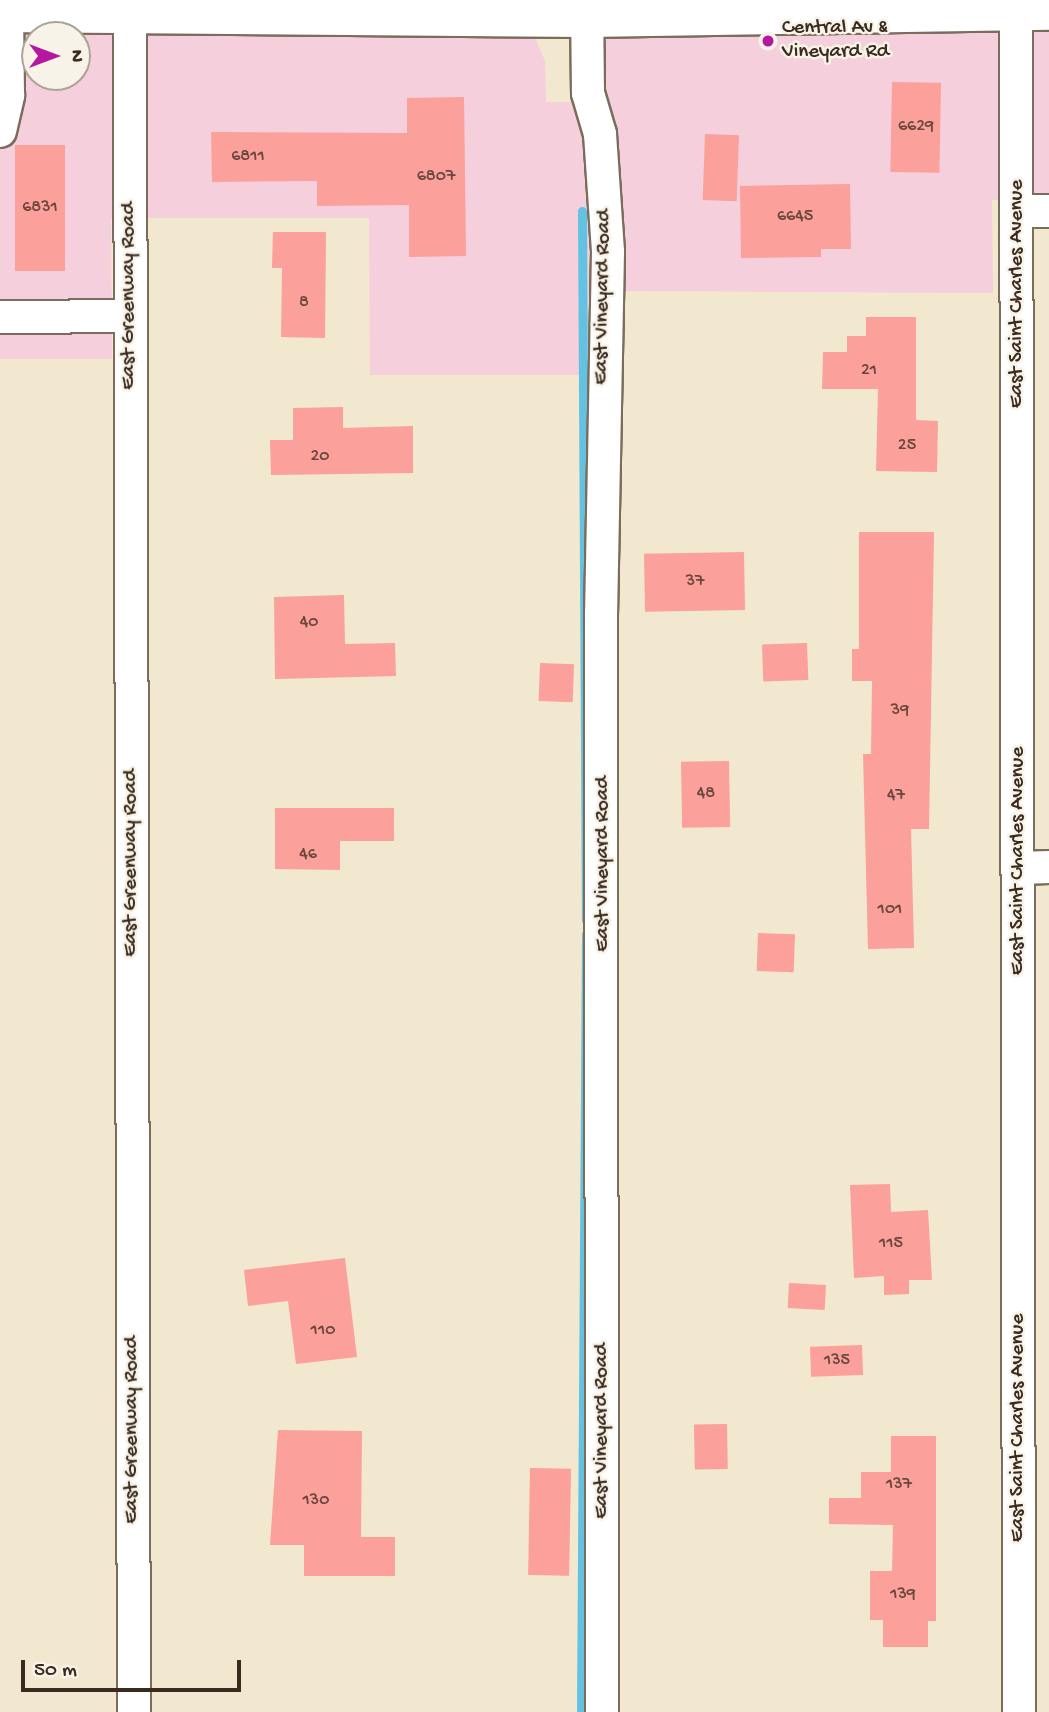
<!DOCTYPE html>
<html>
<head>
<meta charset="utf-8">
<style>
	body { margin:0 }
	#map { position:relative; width:1049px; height:1712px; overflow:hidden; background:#f2e7cf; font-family:"Gochi Hand",sans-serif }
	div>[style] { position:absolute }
	.built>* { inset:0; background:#f5cfdb }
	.stream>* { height:9px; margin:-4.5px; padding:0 4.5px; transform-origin:4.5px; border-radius:4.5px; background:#63c2e2 }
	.building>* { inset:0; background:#fba09a; transform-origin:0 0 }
	.roads { filter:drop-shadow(2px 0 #7b6c5c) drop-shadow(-2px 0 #7b6c5c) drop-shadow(0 2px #7b6c5c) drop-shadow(0 -2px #7b6c5c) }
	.minor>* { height:32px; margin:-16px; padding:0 16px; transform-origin:16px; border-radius:16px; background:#fff }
	.major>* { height:38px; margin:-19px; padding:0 19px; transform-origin:19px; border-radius:19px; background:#fff }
	.dots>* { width:19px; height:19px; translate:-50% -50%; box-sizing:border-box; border:4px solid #f7f3e8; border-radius:50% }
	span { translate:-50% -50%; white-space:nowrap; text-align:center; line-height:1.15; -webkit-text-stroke:5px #f7f3e8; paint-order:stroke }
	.number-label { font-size:18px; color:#6b483d }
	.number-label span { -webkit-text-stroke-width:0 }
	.poi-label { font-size:21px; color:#3b2a1e }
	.left { translate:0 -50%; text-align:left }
	.street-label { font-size:21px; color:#3b2a1e }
	.north { position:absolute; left:21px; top:21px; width:70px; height:70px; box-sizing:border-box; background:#f7f3e8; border:2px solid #aca397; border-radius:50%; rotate:90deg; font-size:19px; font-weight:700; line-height:28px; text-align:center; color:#3b2a1e }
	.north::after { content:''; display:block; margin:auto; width:24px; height:32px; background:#b5179e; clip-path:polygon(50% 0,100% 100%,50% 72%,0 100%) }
	.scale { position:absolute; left:21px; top:1660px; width:220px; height:32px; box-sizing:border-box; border:4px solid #3b2a1e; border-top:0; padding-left:9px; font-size:21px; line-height:24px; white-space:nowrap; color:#3b2a1e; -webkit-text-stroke:5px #f7f3e8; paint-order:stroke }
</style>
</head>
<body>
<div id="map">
	<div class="built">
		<div style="clip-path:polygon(1049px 17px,1049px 200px,992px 200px,993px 293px,614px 291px,599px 79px,602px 47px,613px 29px)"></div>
		<div style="clip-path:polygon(evenodd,0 22px,532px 31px,545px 61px,546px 102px,577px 102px,592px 161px,587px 375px,370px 375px,369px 218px,111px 218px,112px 359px,0 359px,0 22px,35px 35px,77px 35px,77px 77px,35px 77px,35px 35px)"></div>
	</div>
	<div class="stream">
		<div style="left:582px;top:211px;width:709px;rotate:89.68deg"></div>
		<div style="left:581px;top:1712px;width:778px;rotate:-89.63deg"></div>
	</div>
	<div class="building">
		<div style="left:892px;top:82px;width:49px;height:90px;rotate:1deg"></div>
		<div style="clip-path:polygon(464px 97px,466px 256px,409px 257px,409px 205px,317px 206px,317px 181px,212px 182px,211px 132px,407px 133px,407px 98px)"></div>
		<div style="left:705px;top:134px;width:34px;height:66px;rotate:2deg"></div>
		<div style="left:15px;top:145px;width:50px;height:126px"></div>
		<div style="clip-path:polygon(850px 184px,851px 249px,821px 249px,821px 257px,741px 258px,740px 186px)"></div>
		<div style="clip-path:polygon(273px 232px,326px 232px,325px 338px,281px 337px,282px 268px,272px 268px)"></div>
		<div style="clip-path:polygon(866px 317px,916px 317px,916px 420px,938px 421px,937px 472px,876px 471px,878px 389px,822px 389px,823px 352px,847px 352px,847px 336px,866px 336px)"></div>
		<div style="clip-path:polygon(343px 407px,343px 428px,413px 426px,413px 473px,271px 475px,270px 440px,293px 440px,293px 408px)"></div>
		<div style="clip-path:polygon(859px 532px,934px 532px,929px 829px,911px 829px,914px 948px,868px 949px,863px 754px,871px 754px,872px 681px,852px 681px,852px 649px,859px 649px)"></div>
		<div style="left:744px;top:552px;width:58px;height:100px;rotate:89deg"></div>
		<div style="clip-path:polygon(344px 595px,345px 644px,395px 643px,396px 676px,275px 679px,274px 597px)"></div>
		<div style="left:807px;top:643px;width:37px;height:45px;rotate:88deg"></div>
		<div style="left:540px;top:663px;width:34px;height:38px;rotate:2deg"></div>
		<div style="left:729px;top:761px;width:66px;height:48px;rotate:89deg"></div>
		<div style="clip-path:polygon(275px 808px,394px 808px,394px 841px,340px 841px,340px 870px,275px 869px)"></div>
		<div style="left:758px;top:933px;width:37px;height:38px;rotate:2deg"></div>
		<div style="clip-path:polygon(890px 1184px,891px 1212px,928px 1210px,932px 1280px,909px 1280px,909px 1294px,884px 1295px,884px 1276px,854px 1278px,850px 1185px)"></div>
		<div style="clip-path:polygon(345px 1258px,357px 1357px,296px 1364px,288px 1301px,248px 1306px,244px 1270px)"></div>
		<div style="left:789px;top:1283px;width:37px;height:25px;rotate:3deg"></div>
		<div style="left:862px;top:1345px;width:30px;height:52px;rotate:88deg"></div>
		<div style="left:727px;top:1424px;width:45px;height:33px;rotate:89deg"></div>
		<div style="clip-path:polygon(278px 1430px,362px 1431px,361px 1537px,395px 1537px,395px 1576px,304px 1576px,304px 1545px,270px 1545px)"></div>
		<div style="clip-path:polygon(891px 1436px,936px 1436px,936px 1621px,928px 1621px,928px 1647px,883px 1647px,883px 1620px,870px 1620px,870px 1571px,892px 1571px,893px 1525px,829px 1524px,829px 1498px,861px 1498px,861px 1472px,891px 1472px)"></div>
		<div style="left:530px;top:1468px;width:41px;height:107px;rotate:1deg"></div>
	</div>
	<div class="roads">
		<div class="minor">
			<div style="left:587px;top:0;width:93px;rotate:89.4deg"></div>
			<div style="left:588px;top:93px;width:43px;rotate:73.7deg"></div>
			<div style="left:600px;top:134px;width:118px;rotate:86.1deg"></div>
			<div style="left:608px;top:252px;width:361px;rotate:91.1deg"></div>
			<div style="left:601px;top:613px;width:1099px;rotate:89.95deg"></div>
			<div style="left:1016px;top:10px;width:1702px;rotate:89.9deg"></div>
			<div style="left:130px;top:14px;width:1698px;rotate:89.87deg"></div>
			<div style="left:0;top:131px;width:37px;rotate:-77deg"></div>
			<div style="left:8px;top:95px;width:82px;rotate:-90.7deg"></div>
			<div style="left:1018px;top:211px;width:31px"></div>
			<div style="left:0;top:317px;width:130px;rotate:-0.4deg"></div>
			<div style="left:1019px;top:868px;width:30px;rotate:-2deg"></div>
		</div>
		<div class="major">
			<div style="left:0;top:13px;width:587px;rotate:0.49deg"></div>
			<div style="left:587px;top:18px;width:462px;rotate:-0.9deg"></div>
		</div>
	</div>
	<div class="dots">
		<div style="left:768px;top:41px;background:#b5179e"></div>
	</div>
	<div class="number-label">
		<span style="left:916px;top:127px">6629</span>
		<span style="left:248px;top:157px">6811</span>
		<span style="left:436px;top:177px">6807</span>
		<span style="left:40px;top:208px">6831</span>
		<span style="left:795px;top:217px">6645</span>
		<span style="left:304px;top:303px">8</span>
		<span style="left:869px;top:371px">21</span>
		<span style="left:907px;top:446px">25</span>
		<span style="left:320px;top:457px">20</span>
		<span style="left:695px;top:582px">37</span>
		<span style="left:309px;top:623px">40</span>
		<span style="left:900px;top:711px">39</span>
		<span style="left:706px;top:794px">48</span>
		<span style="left:896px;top:796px">47</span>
		<span style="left:308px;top:855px">46</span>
		<span style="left:890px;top:910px">101</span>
		<span style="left:891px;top:1244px">115</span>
		<span style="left:323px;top:1331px">110</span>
		<span style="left:837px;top:1361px">135</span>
		<span style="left:899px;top:1485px">137</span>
		<span style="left:316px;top:1501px">130</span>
		<span style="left:903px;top:1595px">139</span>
	</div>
	<div class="poi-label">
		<span class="left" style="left:782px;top:41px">Central Av &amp;<br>Vineyard Rd</span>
	</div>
	<div class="street-label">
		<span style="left:1018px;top:294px;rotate:-90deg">East Saint Charles Avenue</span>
		<span style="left:130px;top:296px;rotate:-90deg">East Greenway Road</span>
		<span style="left:604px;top:297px;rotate:-89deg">East Vineyard Road</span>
		<span style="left:1019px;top:861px;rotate:-90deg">East Saint Charles Avenue</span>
		<span style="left:132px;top:863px;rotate:-90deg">East Greenway Road</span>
		<span style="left:604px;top:864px;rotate:-90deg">East Vineyard Road</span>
		<span style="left:1019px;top:1428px;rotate:-90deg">East Saint Charles Avenue</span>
		<span style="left:133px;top:1430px;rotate:-90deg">East Greenway Road</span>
		<span style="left:603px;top:1431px;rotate:-90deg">East Vineyard Road</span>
	</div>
	<div class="north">N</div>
	<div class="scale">50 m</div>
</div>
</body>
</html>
